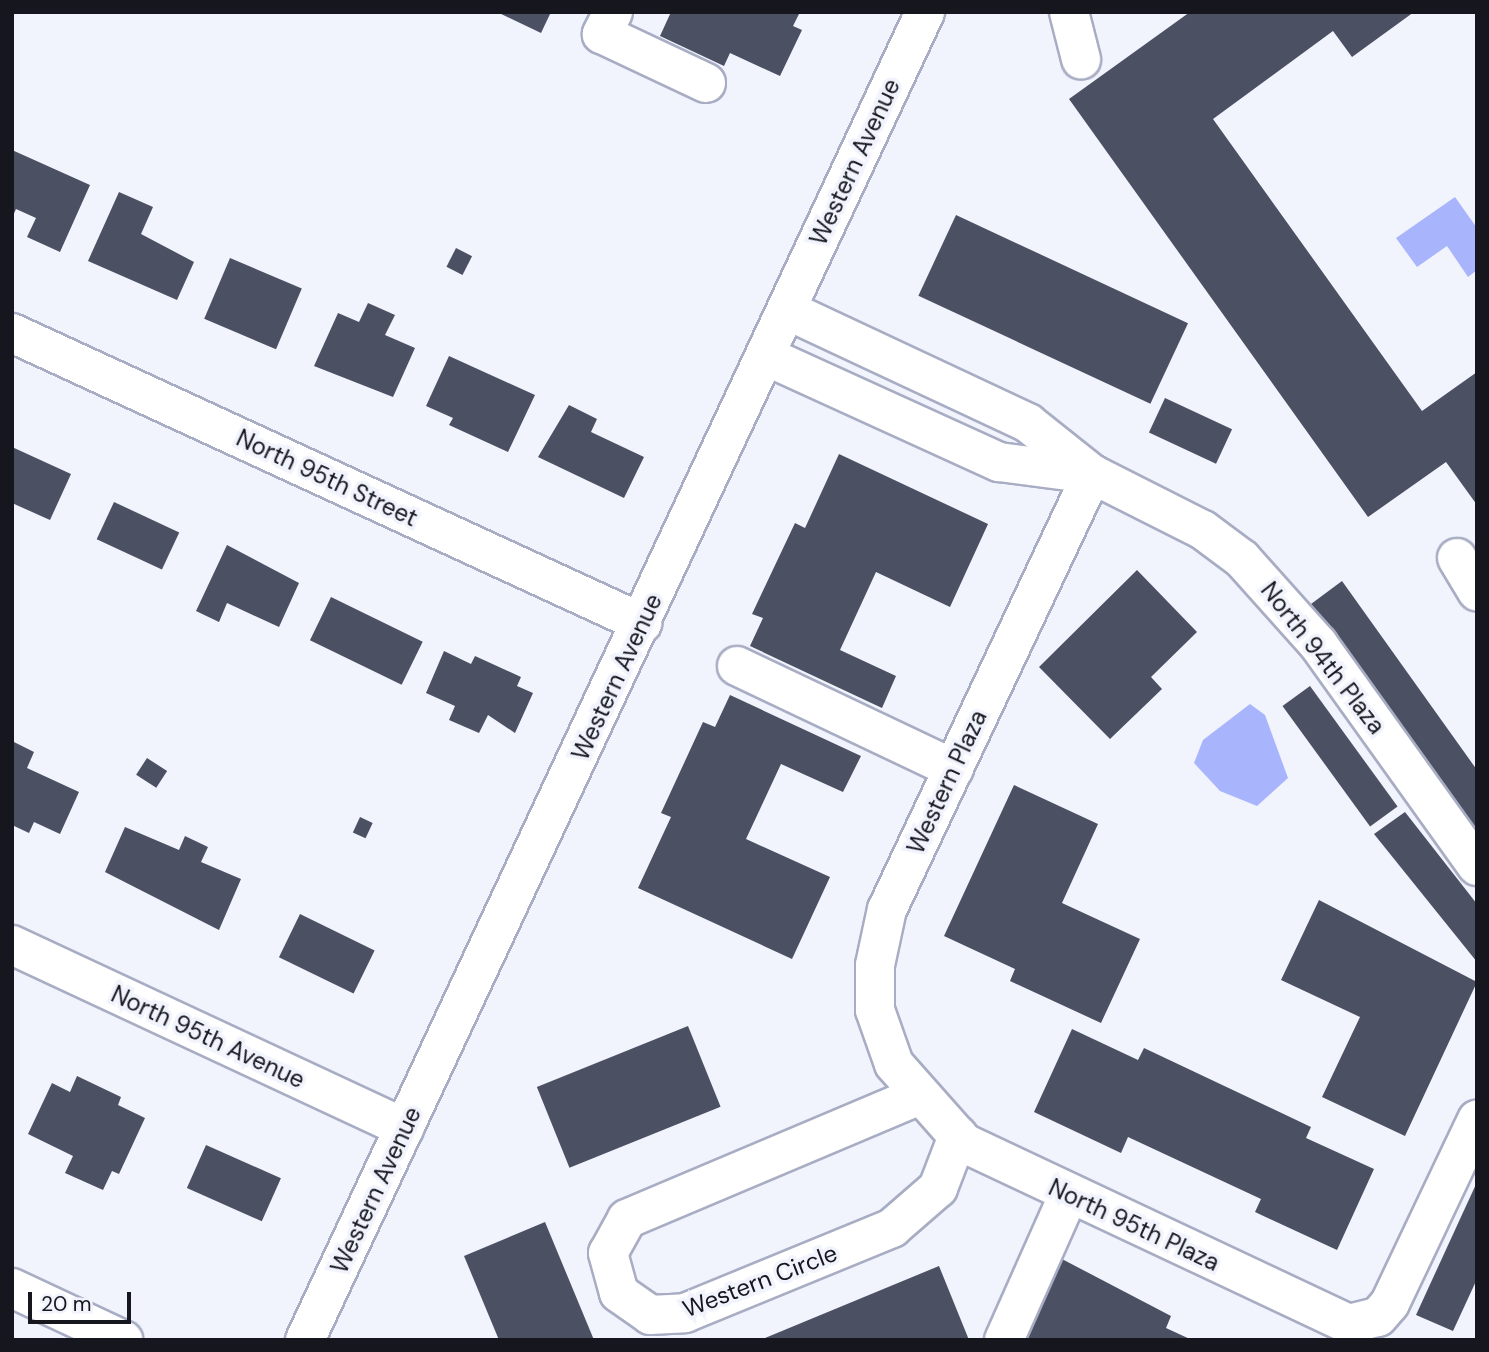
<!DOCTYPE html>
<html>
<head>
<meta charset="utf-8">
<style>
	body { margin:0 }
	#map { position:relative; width:1489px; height:1352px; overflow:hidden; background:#f1f3fd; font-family:"DM Sans",sans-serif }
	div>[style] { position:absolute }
	.water>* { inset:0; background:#a8b5fd }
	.building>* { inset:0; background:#4c5063; transform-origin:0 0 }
	.roads { filter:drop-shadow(2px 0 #a8adc3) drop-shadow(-2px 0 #a8adc3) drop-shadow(0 2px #a8adc3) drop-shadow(0 -2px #a8adc3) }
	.minor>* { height:38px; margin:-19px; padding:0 19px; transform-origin:19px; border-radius:19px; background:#fff }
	span { translate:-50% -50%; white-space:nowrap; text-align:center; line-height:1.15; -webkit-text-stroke:7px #f1f3fd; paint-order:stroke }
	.street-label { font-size:24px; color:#15161e }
	.frame { position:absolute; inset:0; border:14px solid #15161e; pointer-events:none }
	.scale { position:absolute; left:28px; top:1292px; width:103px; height:32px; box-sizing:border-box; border:4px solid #15161e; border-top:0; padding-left:9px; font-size:21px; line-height:24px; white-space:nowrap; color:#15161e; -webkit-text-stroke:5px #f1f3fd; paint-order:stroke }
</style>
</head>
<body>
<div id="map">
	<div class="water">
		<div style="clip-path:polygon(1455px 197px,1477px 228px,1477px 270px,1468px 277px,1447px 246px,1417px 267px,1396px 238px)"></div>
		<div style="clip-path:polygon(1250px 704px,1265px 715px,1288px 778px,1257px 806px,1220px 791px,1194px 763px,1203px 740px)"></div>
	</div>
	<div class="building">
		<div style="clip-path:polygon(497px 12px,551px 12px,541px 33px)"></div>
		<div style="clip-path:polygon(671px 12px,800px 12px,793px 26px,802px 30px,780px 76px,730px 53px,724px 66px,660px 36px)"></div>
		<div style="clip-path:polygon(1190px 12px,1414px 12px,1352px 57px,1333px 31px,1213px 119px,1422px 411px,1477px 372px,1477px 505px,1446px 462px,1368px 517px,1069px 99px)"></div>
		<div style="clip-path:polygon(12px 150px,90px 185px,60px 252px,27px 237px,36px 218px,16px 209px,12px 218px)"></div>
		<div style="clip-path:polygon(119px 192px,153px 207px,141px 234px,194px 262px,177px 300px,88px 261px)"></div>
		<div style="left:956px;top:215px;width:256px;height:89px;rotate:25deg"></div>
		<div style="left:456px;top:248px;width:18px;height:21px;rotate:27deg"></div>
		<div style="left:230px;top:258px;width:78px;height:66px;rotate:23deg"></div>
		<div style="clip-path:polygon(368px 303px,395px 315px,385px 335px,415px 348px,393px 397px,314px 366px,338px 313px,359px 322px)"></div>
		<div style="clip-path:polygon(449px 356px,535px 395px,508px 452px,449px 425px,453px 418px,426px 406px)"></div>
		<div style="left:1165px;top:398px;width:74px;height:38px;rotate:25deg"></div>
		<div style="clip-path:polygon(569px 405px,597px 419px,591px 432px,644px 457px,624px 498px,538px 457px)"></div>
		<div style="clip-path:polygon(12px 447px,71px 474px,50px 520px,12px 503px)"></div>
		<div style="clip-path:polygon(839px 454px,988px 524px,950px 607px,876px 572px,840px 650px,896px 676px,882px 708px,750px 646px,763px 618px,752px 614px,795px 523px,805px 528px)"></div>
		<div style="left:114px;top:502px;width:72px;height:41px;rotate:25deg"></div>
		<div style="clip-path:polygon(227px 545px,299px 583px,279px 627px,227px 603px,219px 622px,196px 611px)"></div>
		<div style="clip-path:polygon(1137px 570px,1197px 632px,1151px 677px,1162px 689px,1110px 739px,1039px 667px)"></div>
		<div style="clip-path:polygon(1342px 581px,1477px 770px,1477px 834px,1311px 604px)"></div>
		<div style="left:331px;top:597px;width:102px;height:48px;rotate:26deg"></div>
		<div style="clip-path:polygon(444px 651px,471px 664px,475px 656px,521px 677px,517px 686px,533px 693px,515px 733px,488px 715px,479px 733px,449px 720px,455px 706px,426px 693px)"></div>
		<div style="left:1310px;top:686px;width:149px;height:34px;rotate:54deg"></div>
		<div style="clip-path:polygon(730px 695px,861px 756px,843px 792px,781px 764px,746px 839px,830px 877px,792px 959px,638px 888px,671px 817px,661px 813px,703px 722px,715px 727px)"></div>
		<div style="clip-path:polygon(12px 741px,34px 752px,27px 768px,79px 792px,60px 834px,34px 822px,29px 833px,12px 825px)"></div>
		<div style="left:147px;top:758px;width:24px;height:20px;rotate:33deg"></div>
		<div style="clip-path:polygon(1014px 785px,1098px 824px,1062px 903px,1140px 939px,1101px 1023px,1010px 981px,1015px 969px,944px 936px)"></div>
		<div style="clip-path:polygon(1405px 812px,1477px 904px,1477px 962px,1374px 834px)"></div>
		<div style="left:360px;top:817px;width:14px;height:17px;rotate:25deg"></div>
		<div style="clip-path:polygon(125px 827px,179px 850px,185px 836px,208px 847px,201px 862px,241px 879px,219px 930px,105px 872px)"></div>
		<div style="clip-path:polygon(1319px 900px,1477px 982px,1405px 1136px,1322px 1097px,1360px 1017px,1281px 980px)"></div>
		<div style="left:300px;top:914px;width:83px;height:48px;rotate:26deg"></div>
		<div style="left:688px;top:1026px;width:87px;height:163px;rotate:68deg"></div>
		<div style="clip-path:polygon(1072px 1029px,1138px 1060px,1144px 1048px,1311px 1127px,1306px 1138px,1374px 1169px,1337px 1250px,1255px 1212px,1261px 1199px,1128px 1137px,1121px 1153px,1034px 1112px)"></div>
		<div style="clip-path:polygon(77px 1076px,121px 1097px,118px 1105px,145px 1118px,119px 1174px,112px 1171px,103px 1190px,65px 1173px,73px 1156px,28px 1134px,52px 1083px,70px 1092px)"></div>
		<div style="left:206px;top:1145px;width:82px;height:47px;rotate:24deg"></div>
		<div style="clip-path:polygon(1477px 1182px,1477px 1279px,1453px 1331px,1416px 1315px)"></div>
		<div style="clip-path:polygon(545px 1222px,594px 1340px,499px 1340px,464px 1256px)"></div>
		<div style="clip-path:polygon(1060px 1258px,1171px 1316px,1166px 1328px,1192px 1340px,1022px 1340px)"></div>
		<div style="clip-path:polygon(939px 1266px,969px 1340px,760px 1340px)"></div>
	</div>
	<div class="roads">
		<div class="minor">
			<div style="left:613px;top:12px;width:25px;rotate:117deg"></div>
			<div style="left:602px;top:34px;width:115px;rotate:25.2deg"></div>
			<div style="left:1069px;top:12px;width:49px;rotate:75.7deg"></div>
			<div style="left:787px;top:310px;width:266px;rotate:25.1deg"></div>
			<div style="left:1028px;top:423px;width:82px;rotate:38.6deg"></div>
			<div style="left:1092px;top:474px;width:124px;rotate:26.8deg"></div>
			<div style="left:1203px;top:530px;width:49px;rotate:36.6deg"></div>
			<div style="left:1242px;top:559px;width:114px;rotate:48.2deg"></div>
			<div style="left:1318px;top:644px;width:273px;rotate:54.4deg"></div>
			<div style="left:12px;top:333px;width:694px;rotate:24.72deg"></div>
			<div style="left:766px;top:356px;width:256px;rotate:24.5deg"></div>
			<div style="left:999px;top:462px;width:94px;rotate:7.4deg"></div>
			<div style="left:1092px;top:474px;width:481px;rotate:115.2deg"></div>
			<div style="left:887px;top:909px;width:57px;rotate:102.1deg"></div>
			<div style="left:875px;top:965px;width:45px;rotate:90deg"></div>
			<div style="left:875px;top:1010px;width:57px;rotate:70.6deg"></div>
			<div style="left:894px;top:1064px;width:106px;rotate:48.5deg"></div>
			<div style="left:964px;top:1143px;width:425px;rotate:25.2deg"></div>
			<div style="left:1349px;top:1324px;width:30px;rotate:-14deg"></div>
			<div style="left:1378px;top:1317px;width:18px;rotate:-49deg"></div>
			<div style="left:1390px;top:1303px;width:203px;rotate:-64.6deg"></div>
			<div style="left:1457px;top:558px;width:39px;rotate:59deg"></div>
			<div style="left:737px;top:666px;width:240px;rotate:25.4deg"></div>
			<div style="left:12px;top:945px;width:433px;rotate:25deg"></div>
			<div style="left:918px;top:1096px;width:316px;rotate:157.1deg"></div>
			<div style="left:627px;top:1219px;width:39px;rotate:119deg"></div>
			<div style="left:608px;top:1253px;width:41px;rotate:74.6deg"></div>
			<div style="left:619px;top:1293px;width:38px;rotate:35deg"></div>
			<div style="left:650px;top:1315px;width:35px;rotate:-3deg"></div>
			<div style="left:685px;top:1313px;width:224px;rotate:-22.3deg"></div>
			<div style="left:892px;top:1228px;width:61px;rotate:-41deg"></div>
			<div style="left:938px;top:1188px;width:56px;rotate:-69deg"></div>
			<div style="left:12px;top:1288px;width:123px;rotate:25.1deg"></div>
			<div style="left:305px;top:1340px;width:1466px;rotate:-64.97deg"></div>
			<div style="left:1004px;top:1340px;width:160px;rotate:-66deg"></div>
		</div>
	</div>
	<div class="street-label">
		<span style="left:855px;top:162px;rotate:-65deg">Western Avenue</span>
		<span style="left:327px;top:478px;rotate:25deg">North 95th Street</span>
		<span style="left:1323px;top:658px;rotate:52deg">North 94th Plaza</span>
		<span style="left:617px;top:677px;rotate:-65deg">Western Avenue</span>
		<span style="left:947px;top:782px;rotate:-65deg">Western Plaza</span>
		<span style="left:208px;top:1037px;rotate:25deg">North 95th Avenue</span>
		<span style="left:376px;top:1190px;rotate:-65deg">Western Avenue</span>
		<span style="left:1134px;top:1225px;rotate:25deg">North 95th Plaza</span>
		<span style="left:760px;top:1281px;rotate:-21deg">Western Circle</span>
	</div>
	<div class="frame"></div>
	<div class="scale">20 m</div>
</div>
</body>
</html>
